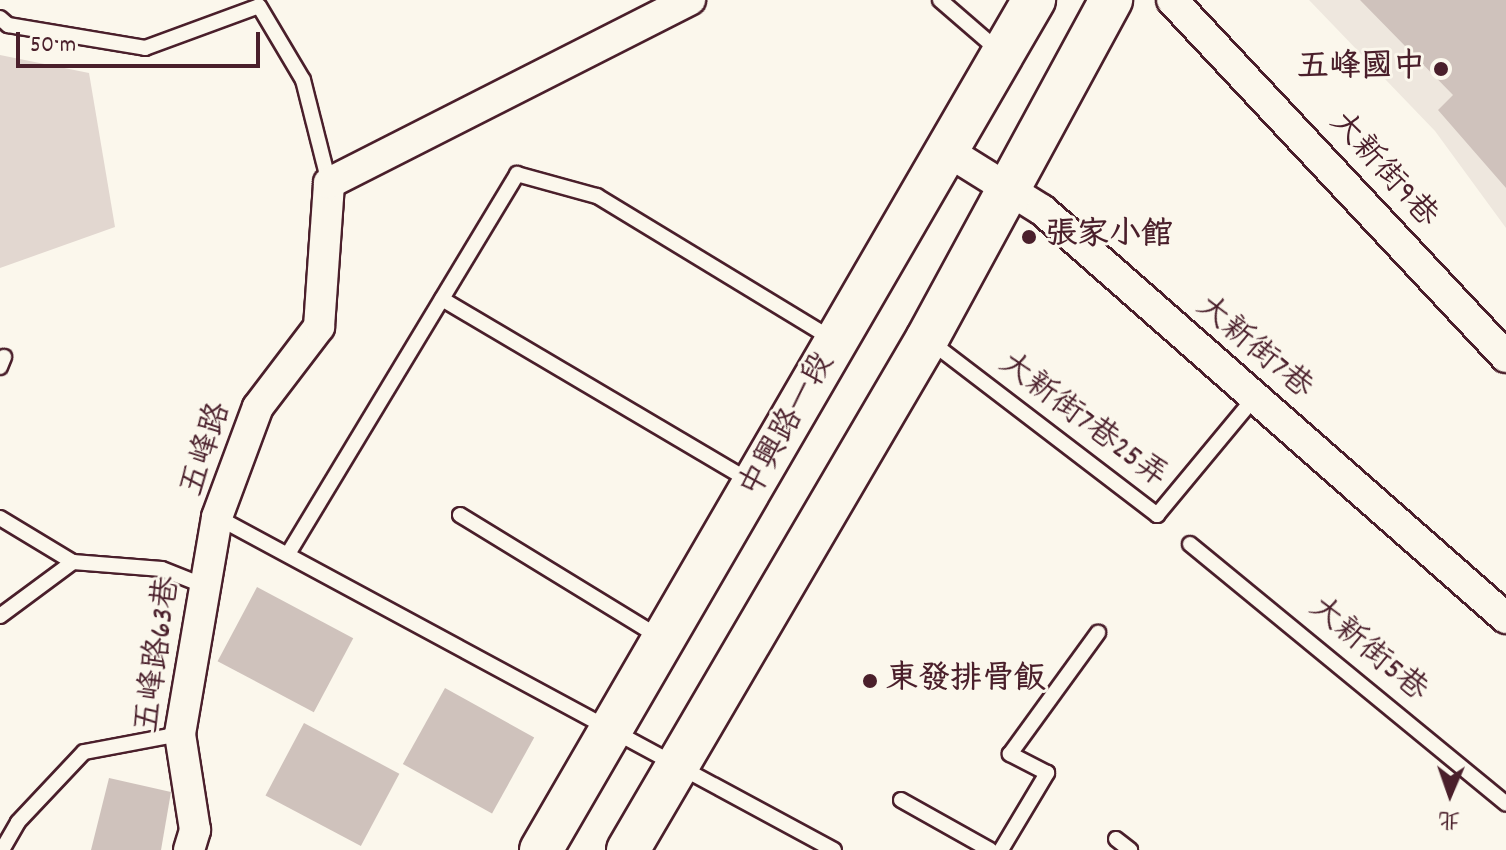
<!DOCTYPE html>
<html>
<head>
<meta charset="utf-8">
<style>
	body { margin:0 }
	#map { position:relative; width:1506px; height:850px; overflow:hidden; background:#fbf7ec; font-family:Dekko,"LXGW WenKai TC",sans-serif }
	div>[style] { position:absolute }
	.built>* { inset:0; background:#eee7de }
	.green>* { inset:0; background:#e2d7d0 }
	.building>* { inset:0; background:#cfc2bc; transform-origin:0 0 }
	.roads { filter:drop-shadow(2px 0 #4a1f2b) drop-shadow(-2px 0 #4a1f2b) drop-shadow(0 2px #4a1f2b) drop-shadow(0 -2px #4a1f2b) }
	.lane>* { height:14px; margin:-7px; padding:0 7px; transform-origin:7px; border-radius:7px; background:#fbf7ec }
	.street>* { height:30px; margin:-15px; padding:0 15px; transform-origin:15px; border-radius:15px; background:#fbf7ec }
	.secondary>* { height:42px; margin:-21px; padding:0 21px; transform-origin:21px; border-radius:21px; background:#fbf7ec }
	.dots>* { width:22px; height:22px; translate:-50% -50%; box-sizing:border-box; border:4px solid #fbf7ec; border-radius:50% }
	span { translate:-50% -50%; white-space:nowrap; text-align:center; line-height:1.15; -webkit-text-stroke:6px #fbf7ec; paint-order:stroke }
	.poi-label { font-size:32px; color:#4a1f2b; font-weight:700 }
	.right { translate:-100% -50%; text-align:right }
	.left { translate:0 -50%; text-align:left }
	.street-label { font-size:32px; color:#4a1f2b }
	.north { position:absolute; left:1410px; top:754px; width:80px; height:80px; -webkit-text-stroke:6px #fbf7ec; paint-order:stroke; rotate:182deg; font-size:22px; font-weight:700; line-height:32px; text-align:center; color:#4a1f2b }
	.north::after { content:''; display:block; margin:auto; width:28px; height:36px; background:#4a1f2b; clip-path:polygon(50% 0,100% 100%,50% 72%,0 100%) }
	.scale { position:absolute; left:16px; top:32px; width:244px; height:36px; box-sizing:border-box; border:4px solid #4a1f2b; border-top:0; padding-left:10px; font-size:24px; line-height:28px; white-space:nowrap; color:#4a1f2b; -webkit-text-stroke:6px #fbf7ec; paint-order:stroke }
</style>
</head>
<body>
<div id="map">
	<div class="built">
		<div style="clip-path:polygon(1309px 0,1506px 0,1506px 228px,1435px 131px)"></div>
	</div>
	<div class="green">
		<div style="clip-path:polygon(0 55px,89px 73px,115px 227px,0 268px)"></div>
	</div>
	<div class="building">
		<div style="clip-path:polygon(1360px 0,1506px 0,1506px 188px,1438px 110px,1453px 95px)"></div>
		<div style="left:257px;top:587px;width:109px;height:84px;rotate:28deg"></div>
		<div style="left:445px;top:688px;width:102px;height:87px;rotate:29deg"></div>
		<div style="left:304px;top:723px;width:108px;height:82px;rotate:28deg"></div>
		<div style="clip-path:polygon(109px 778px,171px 792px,161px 850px,91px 850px)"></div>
	</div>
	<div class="roads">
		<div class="lane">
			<div style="left:940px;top:0;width:79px;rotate:40.9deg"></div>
			<div style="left:0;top:18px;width:11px;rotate:41deg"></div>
			<div style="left:8px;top:25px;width:139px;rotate:9.5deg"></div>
			<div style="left:145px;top:48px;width:121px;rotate:-20.2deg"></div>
			<div style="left:259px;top:6px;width:86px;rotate:59.3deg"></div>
			<div style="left:303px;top:80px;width:106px;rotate:75.8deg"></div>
			<div style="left:442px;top:299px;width:360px;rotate:30.6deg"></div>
			<div style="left:931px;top:342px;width:285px;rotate:37.4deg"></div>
			<div style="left:1157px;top:515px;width:153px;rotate:-50.3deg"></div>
			<div style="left:0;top:367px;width:11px;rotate:-68deg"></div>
			<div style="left:460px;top:515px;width:237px;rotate:31.5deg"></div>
			<div style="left:217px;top:517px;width:701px;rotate:28.36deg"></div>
			<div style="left:0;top:518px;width:85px;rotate:31.1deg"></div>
			<div style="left:73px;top:562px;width:89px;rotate:4.5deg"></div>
			<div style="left:162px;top:569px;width:46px;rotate:21.6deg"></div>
			<div style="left:1190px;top:544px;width:409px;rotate:39.4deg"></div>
			<div style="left:288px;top:554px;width:444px;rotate:-58.9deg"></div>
			<div style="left:517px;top:174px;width:83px;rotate:15.4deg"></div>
			<div style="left:597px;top:196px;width:275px;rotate:31.3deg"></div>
			<div style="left:0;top:616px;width:91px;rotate:-36.5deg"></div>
			<div style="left:901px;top:800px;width:102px;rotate:29.3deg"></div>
			<div style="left:1116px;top:839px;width:18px;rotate:38deg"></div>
			<div style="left:2px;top:850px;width:32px;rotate:-60deg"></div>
			<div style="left:18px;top:822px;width:96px;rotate:-46.7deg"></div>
			<div style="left:84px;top:752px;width:98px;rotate:-10.6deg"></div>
			<div style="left:1001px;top:850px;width:90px;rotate:-59.1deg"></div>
			<div style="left:1047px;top:773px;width:42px;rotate:-152.8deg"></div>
			<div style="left:1010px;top:754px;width:150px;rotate:-54deg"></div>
		</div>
		<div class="street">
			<div style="left:1172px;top:0;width:489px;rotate:46.9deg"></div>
			<div style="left:944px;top:149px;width:115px;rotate:31.9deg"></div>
			<div style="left:1042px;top:210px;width:618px;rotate:41.33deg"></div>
			<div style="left:189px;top:850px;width:21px;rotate:-73deg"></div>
			<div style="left:195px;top:830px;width:97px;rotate:-98.9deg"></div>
			<div style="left:180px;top:734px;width:220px;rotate:-80.3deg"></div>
			<div style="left:217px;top:517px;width:117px;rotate:-69.6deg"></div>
			<div style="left:258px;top:407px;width:101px;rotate:-52.7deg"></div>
			<div style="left:319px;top:327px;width:144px;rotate:-86deg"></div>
			<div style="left:329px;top:183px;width:405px;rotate:-26.9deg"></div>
		</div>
		<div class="secondary">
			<div style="left:541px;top:850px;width:983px;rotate:-59.89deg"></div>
			<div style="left:628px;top:850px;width:592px;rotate:-59.67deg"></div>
			<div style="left:927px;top:339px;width:386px;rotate:-61.5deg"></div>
		</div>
	</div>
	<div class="dots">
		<div style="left:1441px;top:69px;background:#4a1f2b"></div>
		<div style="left:1029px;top:237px;background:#4a1f2b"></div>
		<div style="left:870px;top:681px;background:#4a1f2b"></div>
	</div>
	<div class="poi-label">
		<span class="right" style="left:1425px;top:69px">五峰國中</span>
		<span class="left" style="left:1045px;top:237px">張家小館</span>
		<span class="left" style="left:886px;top:681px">東發排骨飯</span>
	</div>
	<div class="street-label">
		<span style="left:1382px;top:171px;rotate:48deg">大新街9巷</span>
		<span style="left:1253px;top:349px;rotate:40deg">大新街7巷</span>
		<span style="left:1082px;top:422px;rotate:37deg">大新街7巷25弄</span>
		<span style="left:789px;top:426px;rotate:-61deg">中興路一段</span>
		<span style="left:208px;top:450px;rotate:-72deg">五峰路</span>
		<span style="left:1367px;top:651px;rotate:40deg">大新街5巷</span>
		<span style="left:160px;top:655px;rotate:-82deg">五峰路63巷</span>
	</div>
	<div class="north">北</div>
	<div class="scale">50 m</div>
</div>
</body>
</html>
